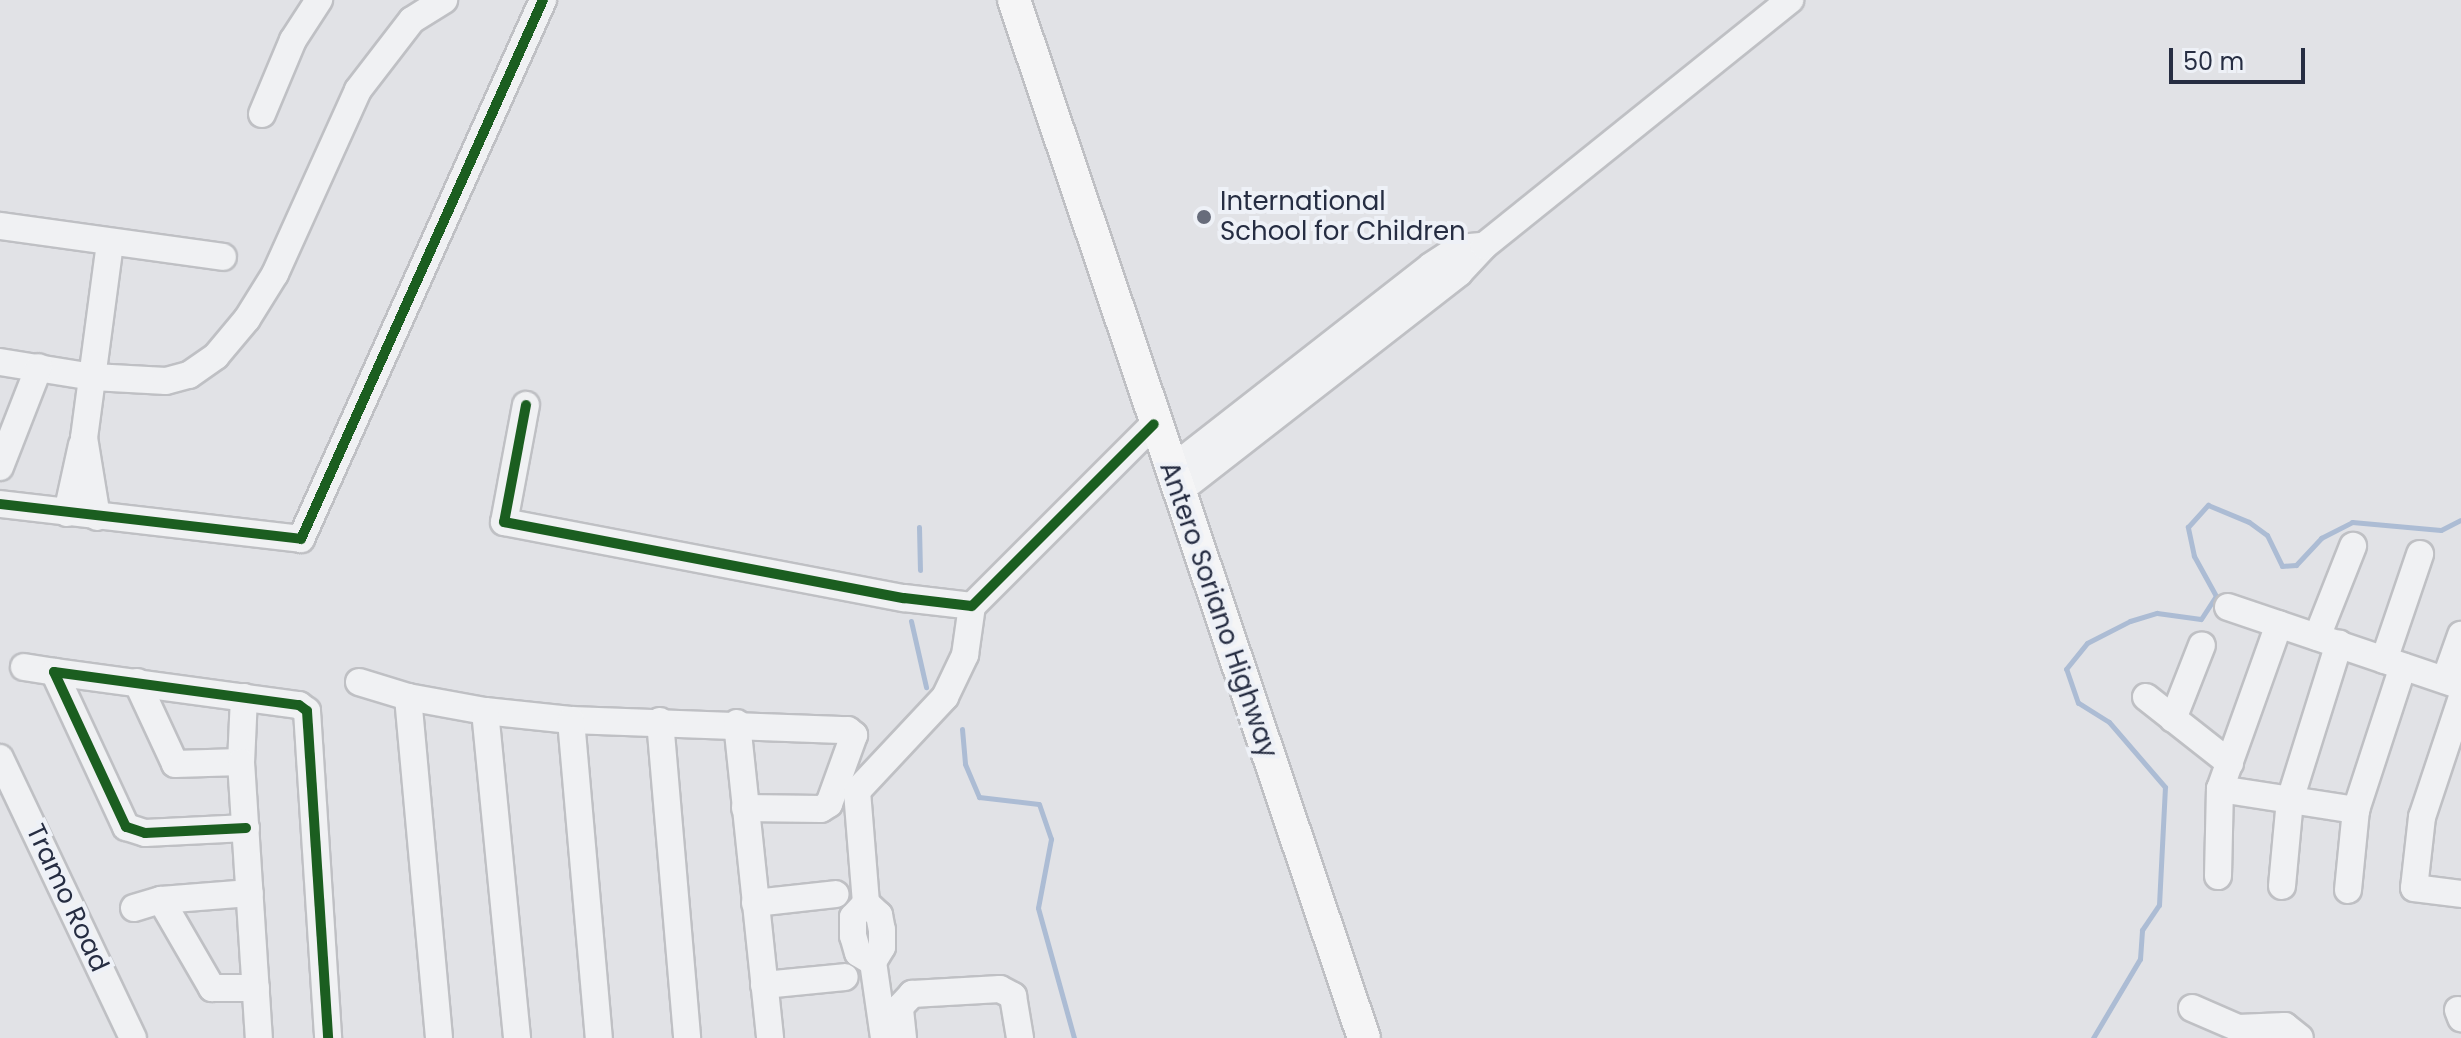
<!DOCTYPE html>
<html>
<head>
<meta charset="utf-8">
<style>
	body { margin:0 }
	#map { position:relative; width:2461px; height:1038px; overflow:hidden; background:#e1e2e6; font-family:Poppins,sans-serif }
	div>[style] { position:absolute }
	.stream>* { height:5px; margin:-2.5px; padding:0 2.5px; transform-origin:2.5px; border-radius:2.5px; background:#acbcd4 }
	.roads { filter:drop-shadow(2px 0 #bfc0c4) drop-shadow(-2px 0 #bfc0c4) drop-shadow(0 2px #bfc0c4) drop-shadow(0 -2px #bfc0c4) }
	.minor>* { height:26px; margin:-13px; padding:0 13px; transform-origin:13px; border-radius:13px; background:#f0f1f3 }
	.major>* { height:32px; margin:-16px; padding:0 16px; transform-origin:16px; border-radius:16px; background:#f5f5f6 }
	.cycleway>* { height:10px; margin:-5px; padding:0 5px; transform-origin:5px; border-radius:5px; background:#1b5e20 }
	.dots>* { width:22px; height:22px; translate:-50% -50%; box-sizing:border-box; border:4px solid #eef1f7; border-radius:50% }
	span { translate:-50% -50%; white-space:nowrap; text-align:center; line-height:1.15; -webkit-text-stroke:8px #eef1f7; paint-order:stroke }
	.poi-label { font-size:26px; color:#262d42 }
	.left { translate:0 -50%; text-align:left }
	.street-label { font-size:26px; color:#262d42 }
	.scale { position:absolute; left:2169px; top:48px; width:136px; height:36px; box-sizing:border-box; border:4px solid #262d42; border-top:0; padding-left:10px; font-size:24px; line-height:28px; white-space:nowrap; color:#262d42; -webkit-text-stroke:6px #eef1f7; paint-order:stroke }
</style>
</head>
<body>
<div id="map">
	<div class="stream">
		<div style="left:919px;top:527px;width:43px;rotate:88.7deg"></div>
		<div style="left:911px;top:621px;width:68px;rotate:77.2deg"></div>
		<div style="left:962px;top:729px;width:35px;rotate:85deg"></div>
		<div style="left:965px;top:764px;width:36px;rotate:67deg"></div>
		<div style="left:979px;top:797px;width:60px;rotate:6.7deg"></div>
		<div style="left:1039px;top:804px;width:37px;rotate:71deg"></div>
		<div style="left:1051px;top:839px;width:70px;rotate:100.7deg"></div>
		<div style="left:1038px;top:908px;width:135px;rotate:74.5deg"></div>
		<div style="left:2093px;top:1038px;width:92px;rotate:-59.3deg"></div>
		<div style="left:2140px;top:959px;width:29px;rotate:-86deg"></div>
		<div style="left:2142px;top:930px;width:30px;rotate:-56deg"></div>
		<div style="left:2159px;top:905px;width:118px;rotate:-87.1deg"></div>
		<div style="left:2165px;top:787px;width:86px;rotate:-130.7deg"></div>
		<div style="left:2109px;top:722px;width:36px;rotate:-148deg"></div>
		<div style="left:2078px;top:703px;width:36px;rotate:-109deg"></div>
		<div style="left:2066px;top:669px;width:33px;rotate:-51deg"></div>
		<div style="left:2087px;top:643px;width:48px;rotate:-27.1deg"></div>
		<div style="left:2130px;top:621px;width:28px;rotate:-17deg"></div>
		<div style="left:2157px;top:613px;width:44px;rotate:7.8deg"></div>
		<div style="left:2201px;top:619px;width:27px;rotate:-57deg"></div>
		<div style="left:2216px;top:596px;width:46px;rotate:-118.8deg"></div>
		<div style="left:2194px;top:556px;width:30px;rotate:-102deg"></div>
		<div style="left:2188px;top:527px;width:30px;rotate:-48deg"></div>
		<div style="left:2208px;top:505px;width:44px;rotate:22.5deg"></div>
		<div style="left:2249px;top:522px;width:22px;rotate:36deg"></div>
		<div style="left:2267px;top:535px;width:34px;rotate:64deg"></div>
		<div style="left:2282px;top:566px;width:14px;rotate:-4deg"></div>
		<div style="left:2296px;top:565px;width:37px;rotate:-47deg"></div>
		<div style="left:2321px;top:538px;width:35px;rotate:-27deg"></div>
		<div style="left:2352px;top:522px;width:89px;rotate:5.1deg"></div>
		<div style="left:2441px;top:530px;width:22px;rotate:-27deg"></div>
	</div>
	<div class="roads">
		<div class="minor">
			<div style="left:262px;top:114px;width:80px;rotate:-67.3deg"></div>
			<div style="left:293px;top:40px;width:48px;rotate:-57deg"></div>
			<div style="left:0;top:226px;width:225px;rotate:7.9deg"></div>
			<div style="left:0;top:362px;width:94px;rotate:9.2deg"></div>
			<div style="left:93px;top:377px;width:73px;rotate:3.1deg"></div>
			<div style="left:166px;top:381px;width:24px;rotate:-15deg"></div>
			<div style="left:189px;top:375px;width:33px;rotate:-35deg"></div>
			<div style="left:216px;top:356px;width:48px;rotate:-50deg"></div>
			<div style="left:247px;top:319px;width:53px;rotate:-58.1deg"></div>
			<div style="left:275px;top:274px;width:202px;rotate:-65.7deg"></div>
			<div style="left:358px;top:90px;width:88px;rotate:-52.4deg"></div>
			<div style="left:412px;top:20px;width:38px;rotate:-32deg"></div>
			<div style="left:526px;top:405px;width:119px;rotate:100.6deg"></div>
			<div style="left:504px;top:522px;width:407px;rotate:10.8deg"></div>
			<div style="left:904px;top:598px;width:68px;rotate:6.7deg"></div>
			<div style="left:972px;top:606px;width:257px;rotate:-45deg"></div>
			<div style="left:0;top:467px;width:107px;rotate:-68.7deg"></div>
			<div style="left:1170px;top:470px;width:331px;rotate:-38deg"></div>
			<div style="left:1431px;top:266px;width:33px;rotate:-33deg"></div>
			<div style="left:1459px;top:248px;width:25px;rotate:-5deg"></div>
			<div style="left:1178px;top:492px;width:356px;rotate:-37.9deg"></div>
			<div style="left:1459px;top:273px;width:37px;rotate:-47deg"></div>
			<div style="left:1484px;top:246px;width:393px;rotate:-38.8deg"></div>
			<div style="left:0;top:504px;width:303px;rotate:6.6deg"></div>
			<div style="left:301px;top:539px;width:591px;rotate:-65.82deg"></div>
			<div style="left:67px;top:513px;width:70px;rotate:-77.6deg"></div>
			<div style="left:97px;top:517px;width:80px;rotate:-99.3deg"></div>
			<div style="left:84px;top:438px;width:197px;rotate:-82.4deg"></div>
			<div style="left:2228px;top:607px;width:246px;rotate:18.7deg"></div>
			<div style="left:2317px;top:637px;width:98px;rotate:-68.4deg"></div>
			<div style="left:2384px;top:660px;width:112px;rotate:-71.2deg"></div>
			<div style="left:24px;top:667px;width:30px;rotate:9deg"></div>
			<div style="left:2445px;top:680px;width:48px;rotate:-70.4deg"></div>
			<div style="left:137px;top:682px;width:90px;rotate:65.1deg"></div>
			<div style="left:175px;top:764px;width:66px;rotate:-1.7deg"></div>
			<div style="left:359px;top:682px;width:51px;rotate:17deg"></div>
			<div style="left:408px;top:697px;width:78px;rotate:10.3deg"></div>
			<div style="left:485px;top:711px;width:86px;rotate:6deg"></div>
			<div style="left:571px;top:720px;width:277px;rotate:2.1deg"></div>
			<div style="left:848px;top:730px;width:8px;rotate:40deg"></div>
			<div style="left:854px;top:735px;width:73px;rotate:109.9deg"></div>
			<div style="left:829px;top:804px;width:9px;rotate:148deg"></div>
			<div style="left:821px;top:809px;width:76px;rotate:-179.2deg"></div>
			<div style="left:244px;top:697px;width:65px;rotate:92.6deg"></div>
			<div style="left:241px;top:762px;width:277px;rotate:86.3deg"></div>
			<div style="left:408px;top:697px;width:342px;rotate:84.8deg"></div>
			<div style="left:2146px;top:697px;width:107px;rotate:38.2deg"></div>
			<div style="left:2461px;top:700px;width:123px;rotate:108.4deg"></div>
			<div style="left:2422px;top:817px;width:71px;rotate:96.4deg"></div>
			<div style="left:2414px;top:888px;width:47px;rotate:7.3deg"></div>
			<div style="left:485px;top:711px;width:329px;rotate:84.4deg"></div>
			<div style="left:2173px;top:719px;width:79px;rotate:-68.6deg"></div>
			<div style="left:571px;top:720px;width:319px;rotate:85deg"></div>
			<div style="left:660px;top:721px;width:318px;rotate:85.1deg"></div>
			<div style="left:737px;top:723px;width:317px;rotate:84deg"></div>
			<div style="left:0;top:758px;width:310px;rotate:64.6deg"></div>
			<div style="left:2220px;top:789px;width:138px;rotate:8.8deg"></div>
			<div style="left:246px;top:828px;width:101px;rotate:177.2deg"></div>
			<div style="left:145px;top:833px;width:20px;rotate:-162deg"></div>
			<div style="left:126px;top:827px;width:171px;rotate:-114.9deg"></div>
			<div style="left:54px;top:672px;width:247px;rotate:7.7deg"></div>
			<div style="left:299px;top:705px;width:10px;rotate:37deg"></div>
			<div style="left:307px;top:711px;width:328px;rotate:86.3deg"></div>
			<div style="left:2218px;top:876px;width:87px;rotate:-88.7deg"></div>
			<div style="left:2220px;top:789px;width:175px;rotate:-70.3deg"></div>
			<div style="left:2282px;top:886px;width:86px;rotate:-84.7deg"></div>
			<div style="left:2290px;top:800px;width:164px;rotate:-72.6deg"></div>
			<div style="left:2348px;top:890px;width:80px;rotate:-84.3deg"></div>
			<div style="left:2356px;top:810px;width:151px;rotate:-71.9deg"></div>
			<div style="left:161px;top:900px;width:102px;rotate:59.9deg"></div>
			<div style="left:212px;top:988px;width:44px"></div>
			<div style="left:755px;top:903px;width:81px;rotate:-6.3deg"></div>
			<div style="left:866px;top:903px;width:18px;rotate:43deg"></div>
			<div style="left:879px;top:915px;width:15px;rotate:79deg"></div>
			<div style="left:882px;top:930px;width:17px;rotate:90deg"></div>
			<div style="left:882px;top:947px;width:17px;rotate:121deg"></div>
			<div style="left:134px;top:908px;width:28px;rotate:-17deg"></div>
			<div style="left:161px;top:900px;width:89px;rotate:-4.5deg"></div>
			<div style="left:764px;top:985px;width:81px;rotate:-5.6deg"></div>
			<div style="left:2192px;top:1008px;width:50px;rotate:23.5deg"></div>
			<div style="left:2238px;top:1028px;width:47px;rotate:-2.4deg"></div>
			<div style="left:2285px;top:1026px;width:19px;rotate:39deg"></div>
			<div style="left:2458px;top:1010px;width:9px;rotate:69deg"></div>
			<div style="left:884px;top:1038px;width:77px;rotate:-98.2deg"></div>
			<div style="left:873px;top:962px;width:17px;rotate:-149deg"></div>
			<div style="left:858px;top:953px;width:18px;rotate:-106deg"></div>
			<div style="left:853px;top:936px;width:19px;rotate:-90deg"></div>
			<div style="left:853px;top:917px;width:19px;rotate:-47deg"></div>
			<div style="left:866px;top:903px;width:112px;rotate:-94.6deg"></div>
			<div style="left:857px;top:791px;width:129px;rotate:-46.9deg"></div>
			<div style="left:945px;top:697px;width:47px;rotate:-64.5deg"></div>
			<div style="left:965px;top:655px;width:49px;rotate:-81.9deg"></div>
			<div style="left:903px;top:1038px;width:31px;rotate:-96deg"></div>
			<div style="left:900px;top:1007px;width:18px;rotate:-47deg"></div>
			<div style="left:912px;top:994px;width:88px;rotate:-3.3deg"></div>
			<div style="left:1000px;top:989px;width:15px;rotate:28deg"></div>
			<div style="left:1013px;top:996px;width:43px;rotate:80.5deg"></div>
		</div>
		<div class="major">
			<div style="left:1014px;top:0;width:1095px;rotate:71.37deg"></div>
		</div>
	</div>
	<div class="cycleway">
		<div style="left:526px;top:405px;width:119px;rotate:100.6deg"></div>
		<div style="left:504px;top:522px;width:407px;rotate:10.8deg"></div>
		<div style="left:904px;top:598px;width:68px;rotate:6.7deg"></div>
		<div style="left:972px;top:606px;width:257px;rotate:-45deg"></div>
		<div style="left:0;top:504px;width:303px;rotate:6.6deg"></div>
		<div style="left:301px;top:539px;width:591px;rotate:-65.82deg"></div>
		<div style="left:246px;top:828px;width:101px;rotate:177.2deg"></div>
		<div style="left:145px;top:833px;width:20px;rotate:-162deg"></div>
		<div style="left:126px;top:827px;width:171px;rotate:-114.9deg"></div>
		<div style="left:54px;top:672px;width:247px;rotate:7.7deg"></div>
		<div style="left:299px;top:705px;width:10px;rotate:37deg"></div>
		<div style="left:307px;top:711px;width:328px;rotate:86.3deg"></div>
	</div>
	<div class="dots">
		<div style="left:1204px;top:217px;background:#676c7b"></div>
	</div>
	<div class="poi-label">
		<span class="left" style="left:1220px;top:217px">International<br>School for Children</span>
	</div>
	<div class="street-label">
		<span style="left:1218px;top:610px;rotate:71deg">Antero Soriano Highway</span>
		<span style="left:67px;top:898px;rotate:65deg">Tramo Road</span>
	</div>
	<div class="scale">50 m</div>
</div>
</body>
</html>
